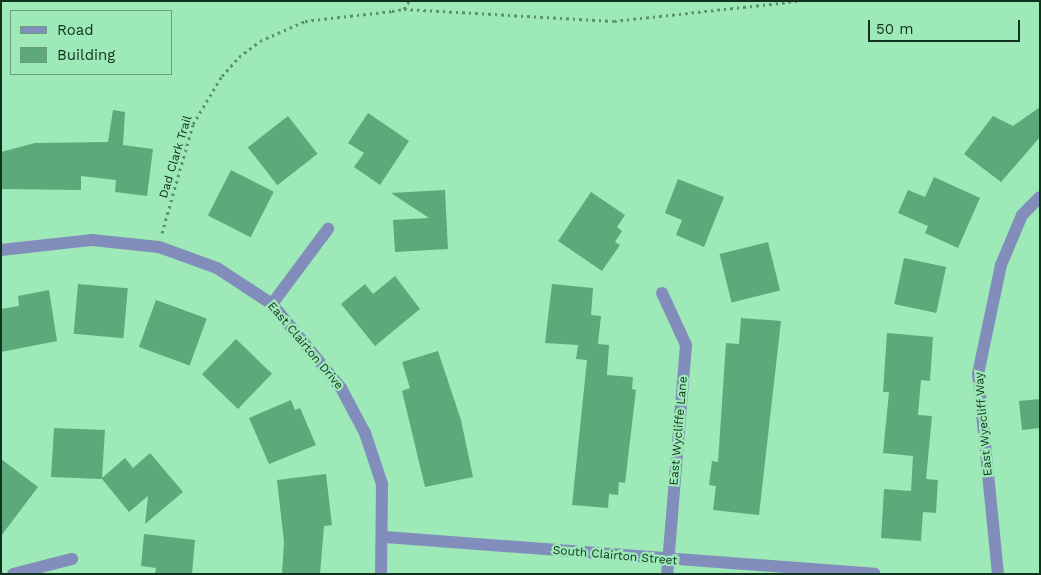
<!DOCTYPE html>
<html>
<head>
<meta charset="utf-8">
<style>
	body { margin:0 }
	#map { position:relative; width:1041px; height:575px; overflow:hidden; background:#9de9b7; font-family:"Work Sans",sans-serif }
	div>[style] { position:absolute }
	.building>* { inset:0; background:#5ea97a; transform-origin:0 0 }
	.path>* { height:3px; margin-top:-1.5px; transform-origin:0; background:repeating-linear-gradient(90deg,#5a916e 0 2.5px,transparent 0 6.5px) }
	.minor>* { height:12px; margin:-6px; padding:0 6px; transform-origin:6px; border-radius:6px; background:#838dbb }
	span { translate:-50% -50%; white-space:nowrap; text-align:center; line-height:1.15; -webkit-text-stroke:4.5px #9de9b7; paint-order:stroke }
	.street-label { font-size:12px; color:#12321f }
	.frame { position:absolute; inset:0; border:2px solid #12321f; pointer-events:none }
	.legend { position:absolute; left:10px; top:10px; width:162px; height:65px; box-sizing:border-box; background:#9de9b7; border:1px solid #65a07a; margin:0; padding:6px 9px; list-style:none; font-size:15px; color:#12321f }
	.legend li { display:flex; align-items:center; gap:10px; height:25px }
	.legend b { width:25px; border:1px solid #65a07a }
	.scale { position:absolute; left:868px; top:20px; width:152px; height:22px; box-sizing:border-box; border:2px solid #12321f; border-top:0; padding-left:6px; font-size:15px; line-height:18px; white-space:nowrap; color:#12321f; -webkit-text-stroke:4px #9de9b7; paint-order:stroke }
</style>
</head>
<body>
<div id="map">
	<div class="building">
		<div style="clip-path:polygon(1040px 107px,1040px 137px,1001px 182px,964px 154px,993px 116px,1013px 126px)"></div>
		<div style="clip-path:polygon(113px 110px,125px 112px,123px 145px,153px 149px,147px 196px,115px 192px,116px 180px,81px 176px,81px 190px,1px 189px,1px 152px,35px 143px,108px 142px)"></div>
		<div style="clip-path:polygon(368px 113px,409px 141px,380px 185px,354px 167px,364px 153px,348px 143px)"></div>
		<div style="left:288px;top:116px;width:48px;height:51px;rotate:52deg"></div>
		<div style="left:231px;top:170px;width:48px;height:51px;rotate:27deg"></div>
		<div style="clip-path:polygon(934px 177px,980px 198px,958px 248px,925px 233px,928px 226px,898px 213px,908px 190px,925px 197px)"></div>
		<div style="clip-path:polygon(678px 179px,724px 197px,704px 247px,676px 235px,682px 220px,665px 213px)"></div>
		<div style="clip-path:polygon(445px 190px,448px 249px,395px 252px,393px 220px,429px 218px,391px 193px)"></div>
		<div style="clip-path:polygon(591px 192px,625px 215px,617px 227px,622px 231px,615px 242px,620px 245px,602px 271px,558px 241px)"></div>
		<div style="left:768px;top:242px;width:50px;height:50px;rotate:76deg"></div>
		<div style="left:904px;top:258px;width:43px;height:47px;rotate:12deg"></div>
		<div style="clip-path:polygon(395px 276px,420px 309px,375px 346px,341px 304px,365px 284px,373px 294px)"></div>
		<div style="left:78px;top:284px;width:50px;height:50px;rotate:5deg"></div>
		<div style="clip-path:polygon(552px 284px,593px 288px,591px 315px,601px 316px,598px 344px,609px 345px,607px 375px,633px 377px,632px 389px,636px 390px,625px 483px,619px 482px,618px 495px,609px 494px,608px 508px,572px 505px,587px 360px,576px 359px,578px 345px,545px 343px)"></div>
		<div style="clip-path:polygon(49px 290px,57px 341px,1px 352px,1px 309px,19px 306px,18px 296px)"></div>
		<div style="left:156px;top:300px;width:54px;height:50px;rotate:20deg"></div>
		<div style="clip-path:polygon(741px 318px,781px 321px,759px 515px,713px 510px,716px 486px,709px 485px,712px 461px,718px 462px,726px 343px,739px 344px)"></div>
		<div style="clip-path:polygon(887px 333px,933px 337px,930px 381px,921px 380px,918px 415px,932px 416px,926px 479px,938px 480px,936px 513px,923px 512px,921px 541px,881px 538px,884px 489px,911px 491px,913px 456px,883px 453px,889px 392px,883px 392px)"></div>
		<div style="left:236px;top:339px;width:50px;height:49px;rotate:44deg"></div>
		<div style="clip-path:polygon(438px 351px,461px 420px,473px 477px,425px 487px,402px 391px,410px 388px,402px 362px)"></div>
		<div style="clip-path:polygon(1040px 399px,1040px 428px,1022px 430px,1019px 401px)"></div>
		<div style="clip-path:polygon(291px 400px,295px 410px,300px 408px,316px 445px,269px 464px,249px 418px)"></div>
		<div style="clip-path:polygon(54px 428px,105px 430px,102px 478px,125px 458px,133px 468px,150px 453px,183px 492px,145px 524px,148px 496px,129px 512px,102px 479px,51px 477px)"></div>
		<div style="clip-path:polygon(1px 459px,38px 487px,1px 536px)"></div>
		<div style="clip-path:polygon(326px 474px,332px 525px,324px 526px,320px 574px,282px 574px,284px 542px,277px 480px)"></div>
		<div style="clip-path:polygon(144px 534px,195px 540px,192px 574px,155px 574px,156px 568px,141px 566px)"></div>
	</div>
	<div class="path">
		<div style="left:404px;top:9px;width:210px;rotate:3.3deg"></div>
		<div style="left:614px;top:21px;width:184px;rotate:-6.2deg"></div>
		<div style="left:162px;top:233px;width:113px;rotate:-74.1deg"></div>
		<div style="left:193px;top:124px;width:56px;rotate:-58.9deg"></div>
		<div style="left:222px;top:76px;width:25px;rotate:-48deg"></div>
		<div style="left:239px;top:57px;width:26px;rotate:-37deg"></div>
		<div style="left:260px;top:41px;width:49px;rotate:-24deg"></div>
		<div style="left:305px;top:21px;width:88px;rotate:-6.6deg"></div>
		<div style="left:392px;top:11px;width:12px;rotate:-9deg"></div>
		<div style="left:404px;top:9px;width:9px;rotate:-58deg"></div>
	</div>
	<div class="minor">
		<div style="left:1px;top:250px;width:92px;rotate:-6.3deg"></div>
		<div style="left:92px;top:240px;width:67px;rotate:6deg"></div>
		<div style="left:159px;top:247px;width:62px;rotate:19.9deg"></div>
		<div style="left:217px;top:268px;width:66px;rotate:33.2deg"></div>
		<div style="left:272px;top:304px;width:109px;rotate:50.6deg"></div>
		<div style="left:341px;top:388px;width:51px;rotate:61.9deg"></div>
		<div style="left:365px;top:433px;width:54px;rotate:71.6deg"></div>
		<div style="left:382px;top:484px;width:90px;rotate:90.6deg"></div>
		<div style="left:662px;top:293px;width:57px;rotate:65.2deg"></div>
		<div style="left:686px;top:345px;width:230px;rotate:94.7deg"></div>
		<div style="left:272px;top:304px;width:94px;rotate:-53.3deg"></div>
		<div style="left:385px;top:537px;width:491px;rotate:4.3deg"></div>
		<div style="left:13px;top:574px;width:61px;rotate:-14.3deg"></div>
		<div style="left:998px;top:574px;width:201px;rotate:-95.7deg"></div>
		<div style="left:978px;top:374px;width:111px;rotate:-78.1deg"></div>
		<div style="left:1001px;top:265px;width:54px;rotate:-67.2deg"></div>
		<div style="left:1022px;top:215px;width:25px;rotate:-45deg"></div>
	</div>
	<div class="street-label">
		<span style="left:176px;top:157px;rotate:-73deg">Dad Clark Trail</span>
		<span style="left:305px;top:346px;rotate:50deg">East Clairton Drive</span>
		<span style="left:984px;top:424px;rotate:-95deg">East Wyecliff Way</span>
		<span style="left:679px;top:431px;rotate:-85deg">East Wycliffe Lane</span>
		<span style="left:615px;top:556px;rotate:5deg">South Clairton Street</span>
	</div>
	<div class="frame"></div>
	<ul class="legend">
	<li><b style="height:6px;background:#838dbb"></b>Road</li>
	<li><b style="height:14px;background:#5ea97a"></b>Building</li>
	</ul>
	<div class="scale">50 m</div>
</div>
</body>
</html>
